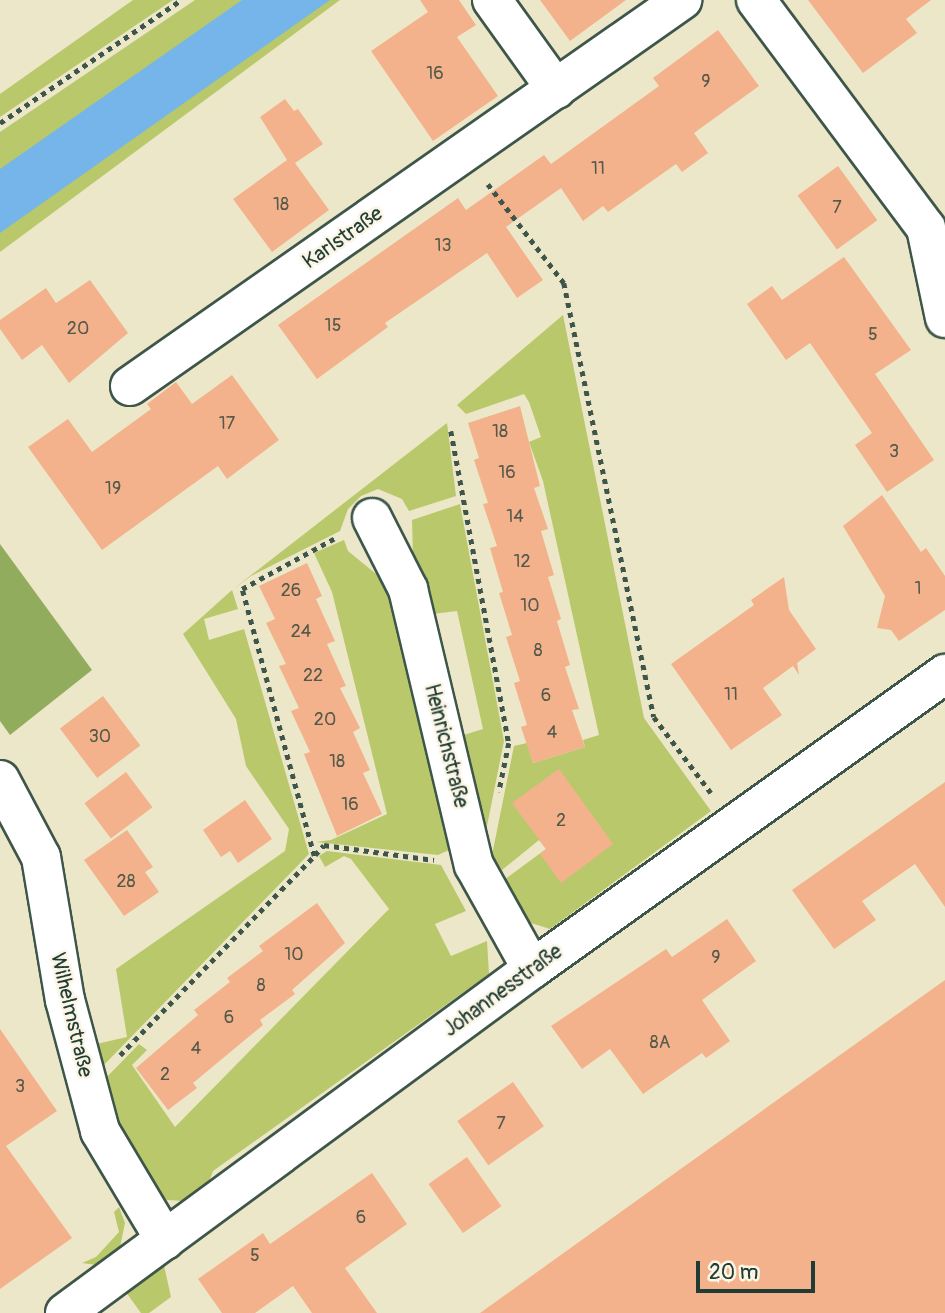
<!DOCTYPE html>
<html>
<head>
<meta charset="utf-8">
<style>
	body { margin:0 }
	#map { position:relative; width:945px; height:1313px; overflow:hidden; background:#ede7c9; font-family:Pangolin,sans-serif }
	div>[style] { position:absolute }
	.green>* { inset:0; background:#b9c86a }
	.forest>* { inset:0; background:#92ac5e }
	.water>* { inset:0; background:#75b5e9 }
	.building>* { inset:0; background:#f3b28c; transform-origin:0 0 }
	.path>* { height:4.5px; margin-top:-2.25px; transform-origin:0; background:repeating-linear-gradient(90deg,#3e564a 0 5px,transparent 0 10px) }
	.roads { filter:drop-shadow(2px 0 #3e564a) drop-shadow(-2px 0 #3e564a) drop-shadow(0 2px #3e564a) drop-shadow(0 -2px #3e564a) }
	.street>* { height:38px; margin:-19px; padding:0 19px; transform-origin:19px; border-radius:19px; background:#fff }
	span { translate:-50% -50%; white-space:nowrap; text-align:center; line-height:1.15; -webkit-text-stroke:5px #fcf5e5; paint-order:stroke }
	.number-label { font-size:18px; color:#545a4a }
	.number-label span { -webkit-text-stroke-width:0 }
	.street-label { font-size:21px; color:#1f3d34 }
	.scale { position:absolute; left:696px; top:1261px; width:119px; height:32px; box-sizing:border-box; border:4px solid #1f3d34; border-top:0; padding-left:9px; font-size:21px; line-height:24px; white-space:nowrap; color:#1f3d34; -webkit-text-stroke:5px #fcf5e5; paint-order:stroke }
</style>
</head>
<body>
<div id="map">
	<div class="green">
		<div style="clip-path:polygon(133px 0,173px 0,0 117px,0 94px)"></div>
		<div style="clip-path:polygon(195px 0,340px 0,0 252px,0 132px)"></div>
		<div style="clip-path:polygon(563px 315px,644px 718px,711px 811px,550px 929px,528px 922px,500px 883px,546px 849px,539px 840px,502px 870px,492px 855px,514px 746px,527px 743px,533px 763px,585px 747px,583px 740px,599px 735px,543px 481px,529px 442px,541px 437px,529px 402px,524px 394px,466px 414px,457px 405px)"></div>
		<div style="clip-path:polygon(447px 423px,456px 496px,409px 511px,402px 499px,378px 489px,361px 496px,348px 509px,340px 531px,251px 576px,232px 590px,238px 609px,204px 619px,209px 640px,244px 629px,309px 854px,99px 1070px,92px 1045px,127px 1037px,116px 969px,285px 851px,289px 829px,246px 766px,236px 719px,183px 634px,232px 590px)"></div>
		<div style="clip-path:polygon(460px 504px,504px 741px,482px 851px,454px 738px,483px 729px,457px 611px,425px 615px,413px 558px,412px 520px)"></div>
		<div style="clip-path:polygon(344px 540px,348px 551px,381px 578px,388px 594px,449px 850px,438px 855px,316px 842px,331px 840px,387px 814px,332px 592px,314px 553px)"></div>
		<div style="clip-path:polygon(327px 851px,441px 865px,466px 911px,435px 924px,451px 956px,487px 941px,489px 974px,213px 1171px,205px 1192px,185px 1201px,167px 1200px,141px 1179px,100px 1084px,139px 1044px,147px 1050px,132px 1065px,175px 1127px,389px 909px,351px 859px,344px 856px,325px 867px,319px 856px)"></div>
		<div style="clip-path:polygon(119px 1207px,125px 1223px,119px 1252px,104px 1266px,82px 1263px,96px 1257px,119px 1232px,114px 1212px)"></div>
		<div style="clip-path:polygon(163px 1261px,171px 1297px,149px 1313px,141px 1313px,123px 1288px)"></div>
	</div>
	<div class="forest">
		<div style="clip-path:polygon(0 544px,92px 670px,10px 735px,0 721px)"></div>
	</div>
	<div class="water">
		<div style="clip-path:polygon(242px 0,330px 0,0 233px,0 169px)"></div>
	</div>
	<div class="building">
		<div style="clip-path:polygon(420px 0,459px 0,476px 25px,457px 37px,498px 96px,433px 141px,371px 51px,428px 12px)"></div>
		<div style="clip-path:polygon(540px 0,626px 0,570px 41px)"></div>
		<div style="clip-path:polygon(808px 0,931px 0,906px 19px,917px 33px,863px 73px)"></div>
		<div style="clip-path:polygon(718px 30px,759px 86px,694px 133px,708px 153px,682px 172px,676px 164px,608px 212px,603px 206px,583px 221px,561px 188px,506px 227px,543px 280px,517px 298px,487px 253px,385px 323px,388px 327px,317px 379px,278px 325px,458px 198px,466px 210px,544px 155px,551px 164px,659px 86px,653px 78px)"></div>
		<div style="clip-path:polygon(285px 99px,294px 111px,298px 109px,323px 144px,295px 163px,329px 210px,272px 252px,233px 199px,287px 160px,260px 117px)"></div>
		<div style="left:838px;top:166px;width:67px;height:50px;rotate:54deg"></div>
		<div style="clip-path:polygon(844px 257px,911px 350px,875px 374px,934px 460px,887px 492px,855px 445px,872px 433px,810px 343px,786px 360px,747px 304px,772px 286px,782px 300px)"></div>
		<div style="clip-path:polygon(90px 280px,128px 333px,69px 383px,42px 345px,22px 360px,0 329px,0 320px,46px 288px,56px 303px)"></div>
		<div style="clip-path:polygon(232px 375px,279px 440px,227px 479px,218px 466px,102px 550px,28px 447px,68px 419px,92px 452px,151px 409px,147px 404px,176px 382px,192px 404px)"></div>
		<div style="clip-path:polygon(520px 406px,540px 486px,534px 488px,548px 529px,541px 531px,554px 575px,548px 577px,561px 619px,557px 621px,570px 665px,565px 667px,579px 709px,572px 710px,585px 747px,533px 763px,521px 727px,527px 725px,514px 683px,520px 681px,506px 637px,512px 635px,499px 593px,503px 592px,490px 548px,497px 546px,483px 504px,488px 503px,474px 460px,479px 458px,468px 423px)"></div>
		<div style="clip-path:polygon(882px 495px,921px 552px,926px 548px,945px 576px,945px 610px,899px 641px,891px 630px,877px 628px,885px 596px,843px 526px)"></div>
		<div style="clip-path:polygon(307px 563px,322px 596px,316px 599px,335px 641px,327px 644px,346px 686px,340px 688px,360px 728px,353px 732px,370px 770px,363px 773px,382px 814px,337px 836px,304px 754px,310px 752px,291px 711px,299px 708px,279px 666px,286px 664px,266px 623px,275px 619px,259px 586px)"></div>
		<div style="clip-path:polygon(784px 577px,789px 610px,816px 649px,797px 663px,799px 675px,793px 666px,763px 688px,782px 715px,731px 750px,671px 664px,754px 605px,751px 600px)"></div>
		<div style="left:103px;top:696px;width:62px;height:54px;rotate:53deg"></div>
		<div style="clip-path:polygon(559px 769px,613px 844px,561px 883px,540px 854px,546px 849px,512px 803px)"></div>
		<div style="left:126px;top:772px;width:44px;height:52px;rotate:53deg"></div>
		<div style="clip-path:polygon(945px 782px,945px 907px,915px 864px,862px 901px,876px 920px,834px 949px,792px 890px)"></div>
		<div style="clip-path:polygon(245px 800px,272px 839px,238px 863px,230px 851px,221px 857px,203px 830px)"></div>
		<div style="clip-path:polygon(127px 830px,153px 867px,145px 872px,159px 892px,124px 916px,84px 860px)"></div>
		<div style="clip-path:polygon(317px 903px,345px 943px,292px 990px,295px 994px,260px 1020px,263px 1025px,193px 1083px,197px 1088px,168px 1110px,136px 1068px,198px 1015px,194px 1010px,230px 982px,227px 978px,263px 951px,259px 946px)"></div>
		<div style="clip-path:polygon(727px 919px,756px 961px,702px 1000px,730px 1041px,706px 1058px,702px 1053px,643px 1094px,610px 1049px,582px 1069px,551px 1026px,666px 949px,672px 957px)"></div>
		<div style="clip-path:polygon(945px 980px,945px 1313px,480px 1313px,682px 1168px)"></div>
		<div style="clip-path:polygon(0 1029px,57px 1111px,6px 1146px,72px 1238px,0 1289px)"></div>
		<div style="left:513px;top:1082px;width:54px;height:68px;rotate:55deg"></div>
		<div style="left:467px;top:1157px;width:60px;height:47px;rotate:55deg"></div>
		<div style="clip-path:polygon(372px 1173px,407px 1224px,345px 1268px,377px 1313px,312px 1313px,293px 1286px,255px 1313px,222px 1313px,198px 1279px,263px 1233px,270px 1244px)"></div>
	</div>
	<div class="path">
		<div style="left:0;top:123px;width:219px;rotate:-34.2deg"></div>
		<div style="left:488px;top:184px;width:125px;rotate:52.5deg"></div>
		<div style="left:564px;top:283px;width:443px;rotate:78.3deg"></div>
		<div style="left:654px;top:717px;width:95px;rotate:53.1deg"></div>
		<div style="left:451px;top:431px;width:317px;rotate:79.5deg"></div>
		<div style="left:509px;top:743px;width:50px;rotate:101.5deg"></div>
		<div style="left:315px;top:855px;width:13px;rotate:-48deg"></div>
		<div style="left:324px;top:845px;width:111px;rotate:7.8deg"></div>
		<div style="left:120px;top:1055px;width:278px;rotate:-45.7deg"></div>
		<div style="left:314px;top:856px;width:277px;rotate:-105.1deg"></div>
		<div style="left:242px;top:589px;width:108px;rotate:-28.7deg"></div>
	</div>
	<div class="roads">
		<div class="street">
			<div style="left:492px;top:0;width:110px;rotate:54.3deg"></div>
			<div style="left:756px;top:0;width:284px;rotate:53.3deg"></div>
			<div style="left:926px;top:228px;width:92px;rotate:78.1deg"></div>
			<div style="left:130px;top:386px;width:674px;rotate:-34.96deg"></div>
			<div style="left:372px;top:518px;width:80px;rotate:63.1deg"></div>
			<div style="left:408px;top:589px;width:284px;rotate:76.6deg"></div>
			<div style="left:474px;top:865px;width:119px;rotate:60.9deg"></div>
			<div style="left:0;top:780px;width:87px;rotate:62deg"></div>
			<div style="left:41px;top:857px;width:145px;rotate:80.5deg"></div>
			<div style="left:65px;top:1000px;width:136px;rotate:75deg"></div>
			<div style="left:100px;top:1131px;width:127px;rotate:59.2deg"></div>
			<div style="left:65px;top:1313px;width:580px;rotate:-36.38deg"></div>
			<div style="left:532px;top:969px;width:508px;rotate:-35.54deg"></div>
		</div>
	</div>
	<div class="number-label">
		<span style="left:435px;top:74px">16</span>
		<span style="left:706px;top:82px">9</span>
		<span style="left:598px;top:169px">11</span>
		<span style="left:281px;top:205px">18</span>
		<span style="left:837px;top:208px">7</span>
		<span style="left:443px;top:246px">13</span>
		<span style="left:333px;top:326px">15</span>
		<span style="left:78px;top:329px">20</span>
		<span style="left:873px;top:335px">5</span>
		<span style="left:227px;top:424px">17</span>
		<span style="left:500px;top:432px">18</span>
		<span style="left:894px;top:452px">3</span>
		<span style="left:507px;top:473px">16</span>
		<span style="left:113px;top:489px">19</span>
		<span style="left:515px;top:517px">14</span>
		<span style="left:522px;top:562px">12</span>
		<span style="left:918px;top:589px">1</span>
		<span style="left:291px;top:591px">26</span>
		<span style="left:530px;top:606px">10</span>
		<span style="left:301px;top:632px">24</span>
		<span style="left:538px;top:651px">8</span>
		<span style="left:313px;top:676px">22</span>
		<span style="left:731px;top:695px">11</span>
		<span style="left:546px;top:696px">6</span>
		<span style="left:325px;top:720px">20</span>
		<span style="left:552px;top:733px">4</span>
		<span style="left:100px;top:737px">30</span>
		<span style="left:337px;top:762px">18</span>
		<span style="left:350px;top:805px">16</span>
		<span style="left:561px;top:821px">2</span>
		<span style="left:126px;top:882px">28</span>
		<span style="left:294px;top:955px">10</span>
		<span style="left:716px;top:958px">9</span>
		<span style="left:261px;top:986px">8</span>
		<span style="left:229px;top:1018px">6</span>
		<span style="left:660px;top:1043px">8A</span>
		<span style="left:196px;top:1049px">4</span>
		<span style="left:165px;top:1075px">2</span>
		<span style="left:20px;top:1087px">3</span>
		<span style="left:501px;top:1124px">7</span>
		<span style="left:361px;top:1218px">6</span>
		<span style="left:255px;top:1256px">5</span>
	</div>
	<div class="street-label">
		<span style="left:343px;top:238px;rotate:-35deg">Karlstraße</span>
		<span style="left:446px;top:746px;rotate:76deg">Heinrichstraße</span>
		<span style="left:503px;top:991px;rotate:-36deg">Johannesstraße</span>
		<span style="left:71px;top:1015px;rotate:77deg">Wilhelmstraße</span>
	</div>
	<div class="scale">20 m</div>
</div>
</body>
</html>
